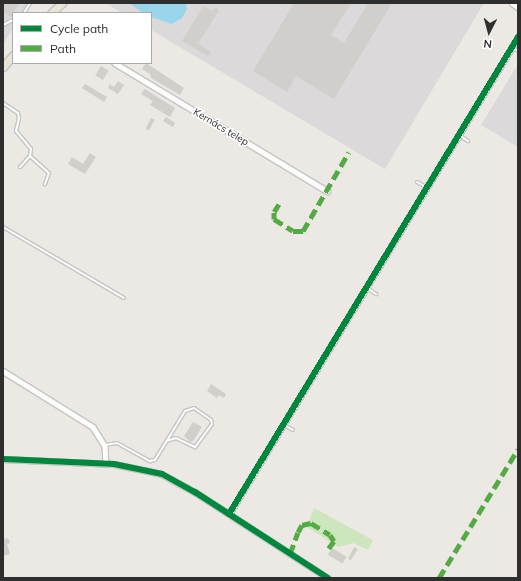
<!DOCTYPE html>
<html>
<head>
<meta charset="utf-8">
<style>
	body { margin:0 }
	#map { position:relative; width:521px; height:581px; overflow:hidden; background:#ece8e4; font-family:Mulish,sans-serif }
	div>[style] { position:absolute }
	.industrial>* { inset:0; background:#dcd9db }
	.green>* { inset:0; background:#cee6be }
	.water>* { inset:0; background:#99d6ec }
	.building>* { inset:0; background:#d1cecb; transform-origin:0 0 }
	.roads { filter:drop-shadow(1px 0 #c5c4c5) drop-shadow(-1px 0 #c5c4c5) drop-shadow(0 1px #c5c4c5) drop-shadow(0 -1px #c5c4c5) }
	.lane>* { height:2px; margin:-1px; padding:0 1px; transform-origin:1px; border-radius:1px; background:#fcfcfb }
	.street>* { height:4.5px; margin:-2.25px; padding:0 2.25px; transform-origin:2.25px; border-radius:2.25px; background:#fcfcfb }
	.primary>* { height:7px; margin:-3.5px; padding:0 3.5px; transform-origin:3.5px; border-radius:3.5px; background:#e8e4d6 }
	.quiet>* { height:5px; margin-top:-2.5px; transform-origin:0; background:repeating-linear-gradient(90deg,#54ab44 0 10px,transparent 0 15px) }
	.cycleway>* { height:6px; margin:-3px; padding:0 3px; transform-origin:3px; border-radius:3px; background:#00873e }
	span { translate:-50% -50%; white-space:nowrap; text-align:center; line-height:1.15; -webkit-text-stroke:3px #fff; paint-order:stroke }
	.street-label { font-size:10px; color:#2e2e2e }
	.frame { position:absolute; inset:0; border:4px solid #2e2e2e; pointer-events:none }
	.legend { position:absolute; left:12px; top:12px; width:140px; height:52px; box-sizing:border-box; background:#fff; border:1px solid #ababab; margin:0; padding:5px 7px; list-style:none; font-size:12px; color:#2e2e2e }
	.legend li { display:flex; align-items:center; gap:8px; height:20px }
	.legend b { width:20px; border:1px solid #ababab }
	.north { position:absolute; left:469px; top:12px; width:40px; height:40px; -webkit-text-stroke:3px #fff; paint-order:stroke; rotate:186deg; font-size:11px; font-weight:700; line-height:16px; text-align:center; color:#2e2e2e }
	.north::after { content:''; display:block; margin:auto; width:14px; height:18px; background:#2e2e2e; clip-path:polygon(50% 0,100% 100%,50% 72%,0 100%) }
</style>
</head>
<body>
<div id="map">
	<div class="industrial">
		<div style="clip-path:polygon(3px 3px,28px 3px,22px 13px,13px 13px,13px 28px,3px 45px)"></div>
		<div style="clip-path:polygon(105px 3px,484px 3px,385px 169px,151px 30px,151px 13px,122px 13px)"></div>
		<div style="clip-path:polygon(518px 64px,518px 147px,481px 125px)"></div>
	</div>
	<div class="green">
		<div style="clip-path:polygon(314px 508px,373px 540px,368px 550px,353px 543px,338px 547px,307px 527px)"></div>
	</div>
	<div class="water">
		<div style="clip-path:polygon(129px 3px,186px 3px,187px 9px,182px 18px,172px 24px,151px 17px,151px 13px,143px 13px)"></div>
	</div>
	<div class="building">
		<div style="clip-path:polygon(3px 3px,19px 3px,11px 17px,3px 12px)"></div>
		<div style="clip-path:polygon(294px 3px,351px 3px,331px 35px,344px 43px,368px 3px,392px 3px,334px 99px,296px 76px,287px 92px,253px 71px)"></div>
		<div style="clip-path:polygon(203px 6px,213px 11px,215px 7px,219px 10px,198px 44px,211px 52px,208px 56px,182px 41px)"></div>
		<div style="clip-path:polygon(146px 63px,184px 88px,180px 95px,151px 78px,150px 74px,142px 69px)"></div>
		<div style="left:101px;top:66px;width:9px;height:11px;rotate:32deg"></div>
		<div style="clip-path:polygon(118px 81px,124px 85px,118px 94px,108px 88px,110px 84px,114px 87px)"></div>
		<div style="clip-path:polygon(85px 84px,107px 97px,104px 102px,82px 88px)"></div>
		<div style="clip-path:polygon(145px 89px,175px 108px,170px 117px,150px 105px,153px 101px,141px 94px)"></div>
		<div style="clip-path:polygon(166px 117px,175px 123px,173px 127px,163px 121px)"></div>
		<div style="left:151px;top:118px;width:4px;height:12px;rotate:27deg"></div>
		<div style="clip-path:polygon(90px 153px,96px 157px,85px 174px,68px 164px,72px 157px,83px 164px)"></div>
		<div style="clip-path:polygon(211px 384px,226px 394px,224px 398px,219px 395px,217px 398px,207px 391px)"></div>
		<div style="clip-path:polygon(193px 422px,202px 427px,193px 441px,190px 442px,184px 436px)"></div>
		<div style="clip-path:polygon(3px 536px,5px 539px,8px 538px,10px 543px,7px 544px,10px 554px,3px 556px)"></div>
		<div style="clip-path:polygon(354px 547px,358px 549px,351px 560px,348px 559px)"></div>
		<div style="left:332px;top:548px;width:17px;height:8px;rotate:31deg"></div>
	</div>
	<div class="roads">
		<div class="lane">
			<div style="left:24px;top:13px;width:12px;rotate:-59deg"></div>
			<div style="left:3px;top:25px;width:11px;rotate:-27deg"></div>
			<div style="left:513px;top:48px;width:6px;rotate:31deg"></div>
			<div style="left:3px;top:103px;width:18px;rotate:34deg"></div>
			<div style="left:18px;top:113px;width:5px;rotate:79deg"></div>
			<div style="left:19px;top:118px;width:13px;rotate:103deg"></div>
			<div style="left:16px;top:131px;width:23px;rotate:50deg"></div>
			<div style="left:31px;top:149px;width:7px;rotate:98deg"></div>
			<div style="left:30px;top:156px;width:15px;rotate:132deg"></div>
			<div style="left:459px;top:135px;width:11px;rotate:34deg"></div>
			<div style="left:30px;top:156px;width:25px;rotate:42deg"></div>
			<div style="left:49px;top:173px;width:12px;rotate:110deg"></div>
			<div style="left:417px;top:182px;width:10px;rotate:29deg"></div>
			<div style="left:3px;top:227px;width:140px;rotate:30.4deg"></div>
			<div style="left:367px;top:288px;width:11px;rotate:34deg"></div>
			<div style="left:284px;top:425px;width:10px;rotate:29deg"></div>
			<div style="left:105px;top:445px;width:12px;rotate:-9deg"></div>
			<div style="left:117px;top:443px;width:38px;rotate:29deg"></div>
			<div style="left:150px;top:461px;width:5px;rotate:-11deg"></div>
			<div style="left:155px;top:460px;width:57px;rotate:-58.5deg"></div>
			<div style="left:185px;top:411px;width:9px;rotate:-18deg"></div>
			<div style="left:194px;top:408px;width:21px;rotate:35deg"></div>
			<div style="left:211px;top:420px;width:4px;rotate:76deg"></div>
			<div style="left:212px;top:424px;width:29px;rotate:126deg"></div>
			<div style="left:195px;top:447px;width:21px;rotate:-155deg"></div>
			<div style="left:176px;top:438px;width:9px;rotate:162deg"></div>
		</div>
		<div class="street">
			<div style="left:512px;top:3px;width:7px;rotate:34deg"></div>
			<div style="left:115px;top:63px;width:248px;rotate:31.1deg"></div>
			<div style="left:3px;top:371px;width:106px;rotate:31.9deg"></div>
			<div style="left:93px;top:427px;width:22px;rotate:58deg"></div>
			<div style="left:105px;top:446px;width:18px;rotate:87deg"></div>
			<div style="left:3px;top:459px;width:111px;rotate:2.6deg"></div>
			<div style="left:114px;top:464px;width:49px;rotate:11.8deg"></div>
			<div style="left:162px;top:474px;width:38px;rotate:29deg"></div>
			<div style="left:195px;top:492px;width:158px;rotate:32.9deg"></div>
			<div style="left:229px;top:514px;width:558px;rotate:-58.79deg"></div>
		</div>
		<div class="primary">
			<div style="left:51px;top:13px;width:15px;rotate:-42deg"></div>
			<div style="left:3px;top:67px;width:16px;rotate:-50deg"></div>
		</div>
	</div>
	<div class="quiet">
		<div style="left:279px;top:204px;width:9px;rotate:122deg"></div>
		<div style="left:274px;top:212px;width:7px;rotate:90deg"></div>
		<div style="left:274px;top:219px;width:22px;rotate:32deg"></div>
		<div style="left:293px;top:231px;width:10px"></div>
		<div style="left:303px;top:231px;width:91px;rotate:-59.8deg"></div>
		<div style="left:290px;top:554px;width:23px;rotate:-70deg"></div>
		<div style="left:298px;top:532px;width:8px;rotate:-60deg"></div>
		<div style="left:302px;top:525px;width:9px;rotate:-13deg"></div>
		<div style="left:311px;top:523px;width:22px;rotate:32deg"></div>
		<div style="left:330px;top:535px;width:7px;rotate:56deg"></div>
		<div style="left:334px;top:541px;width:9px;rotate:126deg"></div>
		<div style="left:439px;top:578px;width:151px;rotate:-58.5deg"></div>
	</div>
	<div class="cycleway">
		<div style="left:3px;top:459px;width:111px;rotate:2.6deg"></div>
		<div style="left:114px;top:464px;width:49px;rotate:11.8deg"></div>
		<div style="left:162px;top:474px;width:38px;rotate:29deg"></div>
		<div style="left:195px;top:492px;width:158px;rotate:32.9deg"></div>
		<div style="left:229px;top:514px;width:558px;rotate:-58.79deg"></div>
	</div>
	<div class="street-label">
		<span style="left:221px;top:127px;rotate:31deg">Kernács telep</span>
	</div>
	<div class="frame"></div>
	<ul class="legend">
	<li><b style="height:5px;background:#00873e"></b>Cycle path</li>
	<li><b style="height:5px;background:#54ab44"></b>Path</li>
	</ul>
	<div class="north">N</div>
</div>
</body>
</html>
